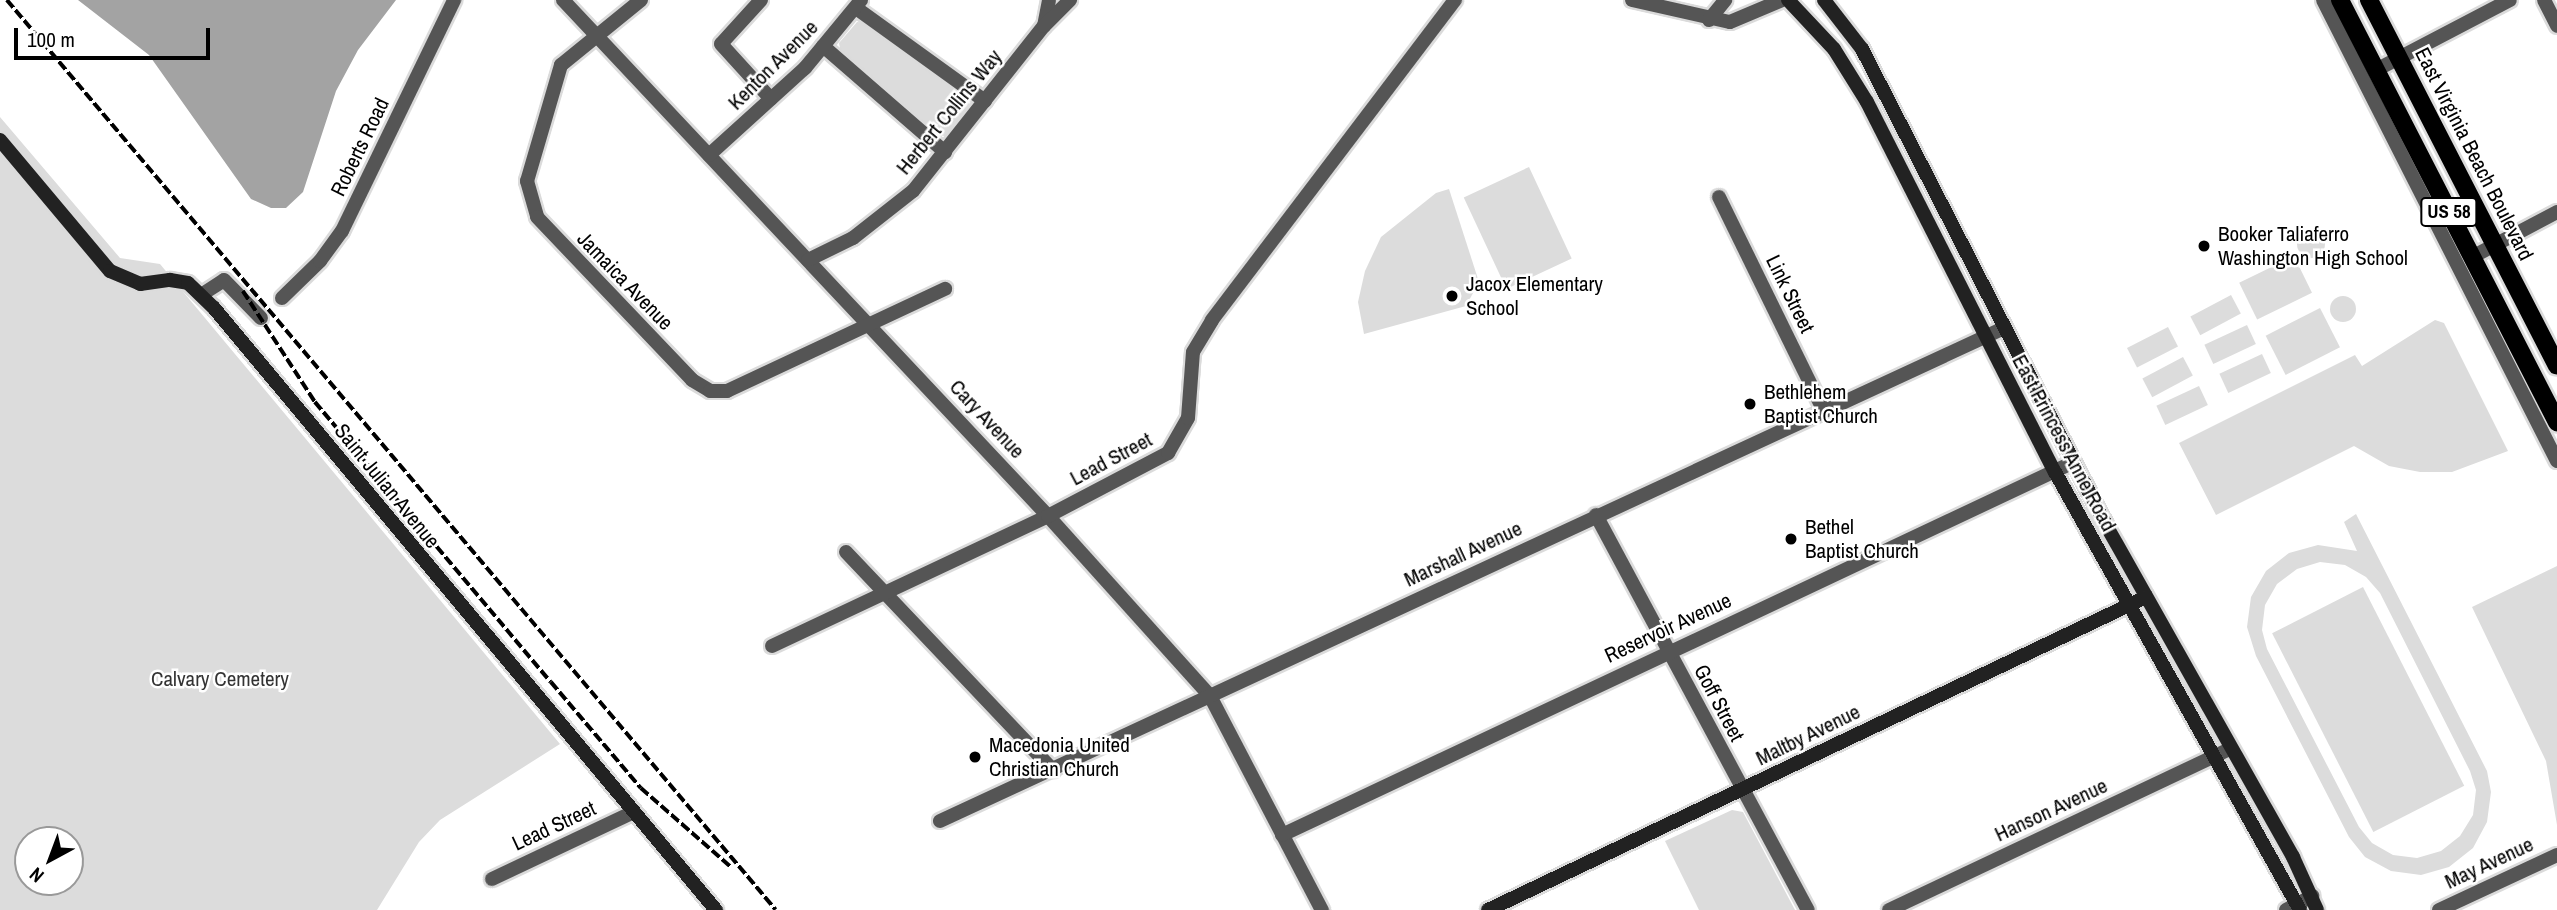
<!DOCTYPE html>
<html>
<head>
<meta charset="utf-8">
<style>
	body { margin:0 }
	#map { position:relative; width:2557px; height:910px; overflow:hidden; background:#fff; font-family:"Archivo Narrow",sans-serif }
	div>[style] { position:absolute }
	.green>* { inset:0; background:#dcdcdc; transform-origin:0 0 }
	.round { border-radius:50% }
	.water>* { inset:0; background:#a3a3a3 }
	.roads { filter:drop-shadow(2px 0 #dbdbdb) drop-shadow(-2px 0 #dbdbdb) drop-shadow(0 2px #dbdbdb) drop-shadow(0 -2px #dbdbdb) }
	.street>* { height:14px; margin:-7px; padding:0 7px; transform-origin:7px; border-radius:7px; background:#555 }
	.secondary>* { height:14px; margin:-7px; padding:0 7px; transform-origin:7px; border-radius:7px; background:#222 }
	.primary>* { height:18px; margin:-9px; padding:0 9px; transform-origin:9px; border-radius:9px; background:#000 }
	.rail>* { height:3.5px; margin-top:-1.75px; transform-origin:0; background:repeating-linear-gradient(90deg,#000 0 10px,transparent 0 13.5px) }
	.dots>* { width:19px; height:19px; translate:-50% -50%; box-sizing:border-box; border:4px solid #fff; border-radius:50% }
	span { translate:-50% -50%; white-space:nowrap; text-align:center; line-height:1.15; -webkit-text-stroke:5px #fff; paint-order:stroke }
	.shield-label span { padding:2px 5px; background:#fff; border:2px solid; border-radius:5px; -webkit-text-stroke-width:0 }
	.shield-label { font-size:19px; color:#000; font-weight:700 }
	.street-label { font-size:21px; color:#000 }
	.poi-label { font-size:21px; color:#000 }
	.left { translate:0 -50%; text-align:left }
	.park-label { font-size:21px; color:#333 }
	.north { position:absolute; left:14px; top:826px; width:70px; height:70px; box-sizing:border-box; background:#fff; border:2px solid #999; border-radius:50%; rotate:221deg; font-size:19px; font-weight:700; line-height:28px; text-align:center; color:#000 }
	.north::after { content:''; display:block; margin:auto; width:24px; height:32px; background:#000; clip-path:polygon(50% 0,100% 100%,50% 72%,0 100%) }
	.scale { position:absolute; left:14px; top:28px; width:196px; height:32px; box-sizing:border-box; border:4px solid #000; border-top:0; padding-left:9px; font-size:21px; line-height:24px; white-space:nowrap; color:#000; -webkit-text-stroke:5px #fff; paint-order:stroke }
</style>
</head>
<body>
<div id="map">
	<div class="green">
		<div style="clip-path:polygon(857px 22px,869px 23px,967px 95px,970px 105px,945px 136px,936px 135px,841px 54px,839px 43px)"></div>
		<div style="clip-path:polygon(evenodd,0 117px,120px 258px,160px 264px,560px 744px,440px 820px,419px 842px,377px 910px,0 910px,0 117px,28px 840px,70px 840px,70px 882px,28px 882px,28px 840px)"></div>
		<div style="left:1529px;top:167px;width:101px;height:72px;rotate:65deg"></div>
		<div style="clip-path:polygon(1449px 189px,1479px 282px,1466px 306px,1364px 334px,1358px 302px,1365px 271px,1381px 237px,1436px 193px)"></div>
		<div class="round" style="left:2297px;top:230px;width:28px;height:28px"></div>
		<div style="left:2294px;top:256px;width:41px;height:61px;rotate:64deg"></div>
		<div style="left:2231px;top:295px;width:21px;height:46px;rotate:62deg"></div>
		<div class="round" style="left:2330px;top:296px;width:26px;height:26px"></div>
		<div style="left:2320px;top:308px;width:44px;height:61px;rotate:63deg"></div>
		<div style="clip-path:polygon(2435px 320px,2444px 323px,2508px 451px,2452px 472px,2420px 472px,2389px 466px,2354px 446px,2216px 515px,2179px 443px,2355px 355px,2362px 366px)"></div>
		<div style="left:2247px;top:325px;width:21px;height:47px;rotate:65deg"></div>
		<div style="left:2168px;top:327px;width:22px;height:46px;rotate:63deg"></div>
		<div style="left:2262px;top:354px;width:21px;height:47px;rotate:65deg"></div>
		<div style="left:2183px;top:357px;width:21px;height:46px;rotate:62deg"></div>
		<div style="left:2199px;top:386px;width:21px;height:47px;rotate:65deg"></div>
		<div style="clip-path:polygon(evenodd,2356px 514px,2487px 771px,2491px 792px,2487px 822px,2473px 848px,2449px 867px,2421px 875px,2391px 871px,2365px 857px,2349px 837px,2256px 656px,2247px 627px,2251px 597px,2266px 571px,2289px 553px,2318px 545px,2357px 551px,2344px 522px,2356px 514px,2320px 562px,2345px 565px,2366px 577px,2380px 593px,2470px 771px,2476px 790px,2473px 815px,2460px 836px,2441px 851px,2417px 858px,2393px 855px,2372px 843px,2359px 827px,2267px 649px,2262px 630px,2265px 605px,2277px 584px,2297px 569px,2320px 562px)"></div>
		<div style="clip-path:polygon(2557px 566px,2557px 825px,2546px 761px,2472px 607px)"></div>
		<div style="left:2363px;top:587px;width:223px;height:102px;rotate:63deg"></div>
		<div style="clip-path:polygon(1732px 810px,1743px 812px,1795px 910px,1699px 910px,1665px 841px)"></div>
	</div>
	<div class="water">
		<div style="clip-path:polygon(78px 0,396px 0,358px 50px,336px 91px,303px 192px,286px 208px,271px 208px,251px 199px,149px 55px)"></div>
	</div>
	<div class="roads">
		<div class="street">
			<div style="left:563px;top:0;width:708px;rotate:46.77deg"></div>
			<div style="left:1048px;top:516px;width:242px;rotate:48deg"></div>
			<div style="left:1210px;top:696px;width:242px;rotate:62.4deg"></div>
			<div style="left:641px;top:0;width:103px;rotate:140.9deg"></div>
			<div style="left:561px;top:65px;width:121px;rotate:106.3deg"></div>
			<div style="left:527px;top:181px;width:37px;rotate:74deg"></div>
			<div style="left:537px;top:217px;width:225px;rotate:46.4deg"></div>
			<div style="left:692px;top:380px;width:21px;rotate:31deg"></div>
			<div style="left:710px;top:391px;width:17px"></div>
			<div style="left:727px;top:391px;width:241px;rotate:-25.1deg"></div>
			<div style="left:761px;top:0;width:59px;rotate:132.3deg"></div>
			<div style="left:721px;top:44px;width:74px;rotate:47.7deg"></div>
			<div style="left:1632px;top:0;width:100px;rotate:12.7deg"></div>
			<div style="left:1730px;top:22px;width:56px;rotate:-22.9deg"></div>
			<div style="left:2323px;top:0;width:517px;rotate:63.09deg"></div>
			<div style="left:2544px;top:0;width:29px;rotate:63deg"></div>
			<div style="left:856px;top:8px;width:159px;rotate:35.8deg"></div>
			<div style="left:1709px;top:20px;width:26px;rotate:-51deg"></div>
			<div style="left:1044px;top:26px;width:26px;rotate:-79deg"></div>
			<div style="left:823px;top:46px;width:162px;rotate:41deg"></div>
			<div style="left:2376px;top:70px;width:151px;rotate:-27.6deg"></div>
			<div style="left:709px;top:155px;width:130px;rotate:-42.2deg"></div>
			<div style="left:805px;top:68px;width:88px;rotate:-50.5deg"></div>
			<div style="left:1719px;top:197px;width:236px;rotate:63.9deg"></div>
			<div style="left:2472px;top:257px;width:96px;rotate:-27.9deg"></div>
			<div style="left:808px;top:260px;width:50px;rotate:-26.1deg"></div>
			<div style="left:853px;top:238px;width:76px;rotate:-38.1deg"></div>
			<div style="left:913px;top:191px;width:211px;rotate:-51.6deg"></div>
			<div style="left:1044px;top:26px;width:37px;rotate:-45deg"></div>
			<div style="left:201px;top:295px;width:27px;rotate:-33deg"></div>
			<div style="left:224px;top:280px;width:53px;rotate:45.8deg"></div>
			<div style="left:282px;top:298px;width:53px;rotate:-44.2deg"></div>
			<div style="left:320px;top:261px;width:37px;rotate:-54deg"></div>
			<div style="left:342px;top:231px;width:257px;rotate:-64.1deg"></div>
			<div style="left:1596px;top:515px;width:448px;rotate:61.8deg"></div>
			<div style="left:846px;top:552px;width:301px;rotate:46.5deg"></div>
			<div style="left:772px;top:646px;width:305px;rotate:-25.2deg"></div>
			<div style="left:1048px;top:516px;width:136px;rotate:-27.7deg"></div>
			<div style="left:1168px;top:453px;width:40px;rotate:-60.3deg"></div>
			<div style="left:1188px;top:418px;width:66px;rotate:-85.7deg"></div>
			<div style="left:1193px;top:352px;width:37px;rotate:-59deg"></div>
			<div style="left:1212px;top:320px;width:402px;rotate:-52.8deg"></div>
			<div style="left:940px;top:821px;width:1173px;rotate:-24.86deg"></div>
			<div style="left:1282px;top:835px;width:875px;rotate:-25.22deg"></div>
			<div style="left:492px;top:879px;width:157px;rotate:-25.3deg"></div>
			<div style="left:1889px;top:910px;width:378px;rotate:-25.3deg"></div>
			<div style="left:2286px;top:910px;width:30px;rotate:-28deg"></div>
			<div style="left:2439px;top:910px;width:130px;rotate:-25deg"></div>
		</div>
		<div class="secondary">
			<div style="left:1788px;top:0;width:67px;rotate:46.8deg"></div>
			<div style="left:1834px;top:49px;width:62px;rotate:58.1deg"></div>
			<div style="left:1867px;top:102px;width:415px;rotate:63.1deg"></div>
			<div style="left:2055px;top:472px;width:502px;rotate:60.78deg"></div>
			<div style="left:1824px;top:0;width:62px;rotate:52.2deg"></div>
			<div style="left:1862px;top:49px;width:535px;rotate:62.86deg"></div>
			<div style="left:2106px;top:525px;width:381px;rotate:60.6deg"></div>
			<div style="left:2293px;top:857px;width:58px;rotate:65.6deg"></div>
			<div style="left:0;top:140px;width:171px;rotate:50deg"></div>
			<div style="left:110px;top:271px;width:33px;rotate:23deg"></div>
			<div style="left:140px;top:284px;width:30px;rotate:-8deg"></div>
			<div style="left:170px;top:280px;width:18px;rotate:9deg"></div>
			<div style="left:188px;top:283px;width:36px;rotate:44deg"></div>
			<div style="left:214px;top:308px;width:784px;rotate:50.18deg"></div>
			<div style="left:1488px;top:910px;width:729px;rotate:-25.44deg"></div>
		</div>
		<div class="primary">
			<div style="left:2340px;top:0;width:475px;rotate:62.8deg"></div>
			<div style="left:2369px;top:0;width:411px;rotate:62.8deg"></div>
		</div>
	</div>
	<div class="rail">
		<div style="left:7px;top:0;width:1191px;rotate:49.8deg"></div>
		<div style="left:243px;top:291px;width:132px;rotate:57deg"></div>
		<div style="left:315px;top:402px;width:366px;rotate:49.9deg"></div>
		<div style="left:551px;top:682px;width:139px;rotate:49.7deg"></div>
		<div style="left:641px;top:788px;width:121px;rotate:41.3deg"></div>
	</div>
	<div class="dots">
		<div style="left:2204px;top:246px;background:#000"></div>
		<div style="left:1452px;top:296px;background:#000"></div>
		<div style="left:1750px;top:404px;background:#000"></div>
		<div style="left:1791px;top:539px;background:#000"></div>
		<div style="left:975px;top:757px;background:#000"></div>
	</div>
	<div class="shield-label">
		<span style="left:2449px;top:212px">US 58</span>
	</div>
	<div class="street-label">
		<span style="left:773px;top:65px;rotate:-45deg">Kenton Avenue</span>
		<span style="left:949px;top:112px;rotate:-51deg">Herbert Collins Way</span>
		<span style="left:360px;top:147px;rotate:-64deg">Roberts Road</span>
		<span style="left:2474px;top:154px;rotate:63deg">East Virginia Beach Boulevard</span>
		<span style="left:625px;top:281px;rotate:46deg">Jamaica Avenue</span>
		<span style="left:1790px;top:294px;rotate:64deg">Link Street</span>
		<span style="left:987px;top:419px;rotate:47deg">Cary Avenue</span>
		<span style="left:2064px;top:443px;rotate:62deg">East Princess Anne Road</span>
		<span style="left:1111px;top:459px;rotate:-28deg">Lead Street</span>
		<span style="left:387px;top:486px;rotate:51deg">Saint Julian Avenue</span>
		<span style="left:1463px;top:554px;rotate:-25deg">Marshall Avenue</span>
		<span style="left:1668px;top:628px;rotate:-25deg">Reservoir Avenue</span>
		<span style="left:1719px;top:703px;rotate:62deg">Goff Street</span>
		<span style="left:1808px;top:735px;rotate:-26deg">Maltby Avenue</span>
		<span style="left:2051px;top:810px;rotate:-25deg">Hanson Avenue</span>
		<span style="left:554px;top:826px;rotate:-25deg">Lead Street</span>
		<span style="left:2489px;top:863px;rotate:-25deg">May Avenue</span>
	</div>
	<div class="poi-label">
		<span class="left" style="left:2218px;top:246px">Booker Taliaferro<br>Washington High School</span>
		<span class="left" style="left:1466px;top:296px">Jacox Elementary<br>School</span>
		<span class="left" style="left:1764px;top:404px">Bethlehem<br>Baptist Church</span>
		<span class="left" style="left:1805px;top:539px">Bethel<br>Baptist Church</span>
		<span class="left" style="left:989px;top:757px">Macedonia United<br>Christian Church</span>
	</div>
	<div class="park-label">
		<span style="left:220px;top:679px">Calvary Cemetery</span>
	</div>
	<div class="north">N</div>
	<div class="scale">100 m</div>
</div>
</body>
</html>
